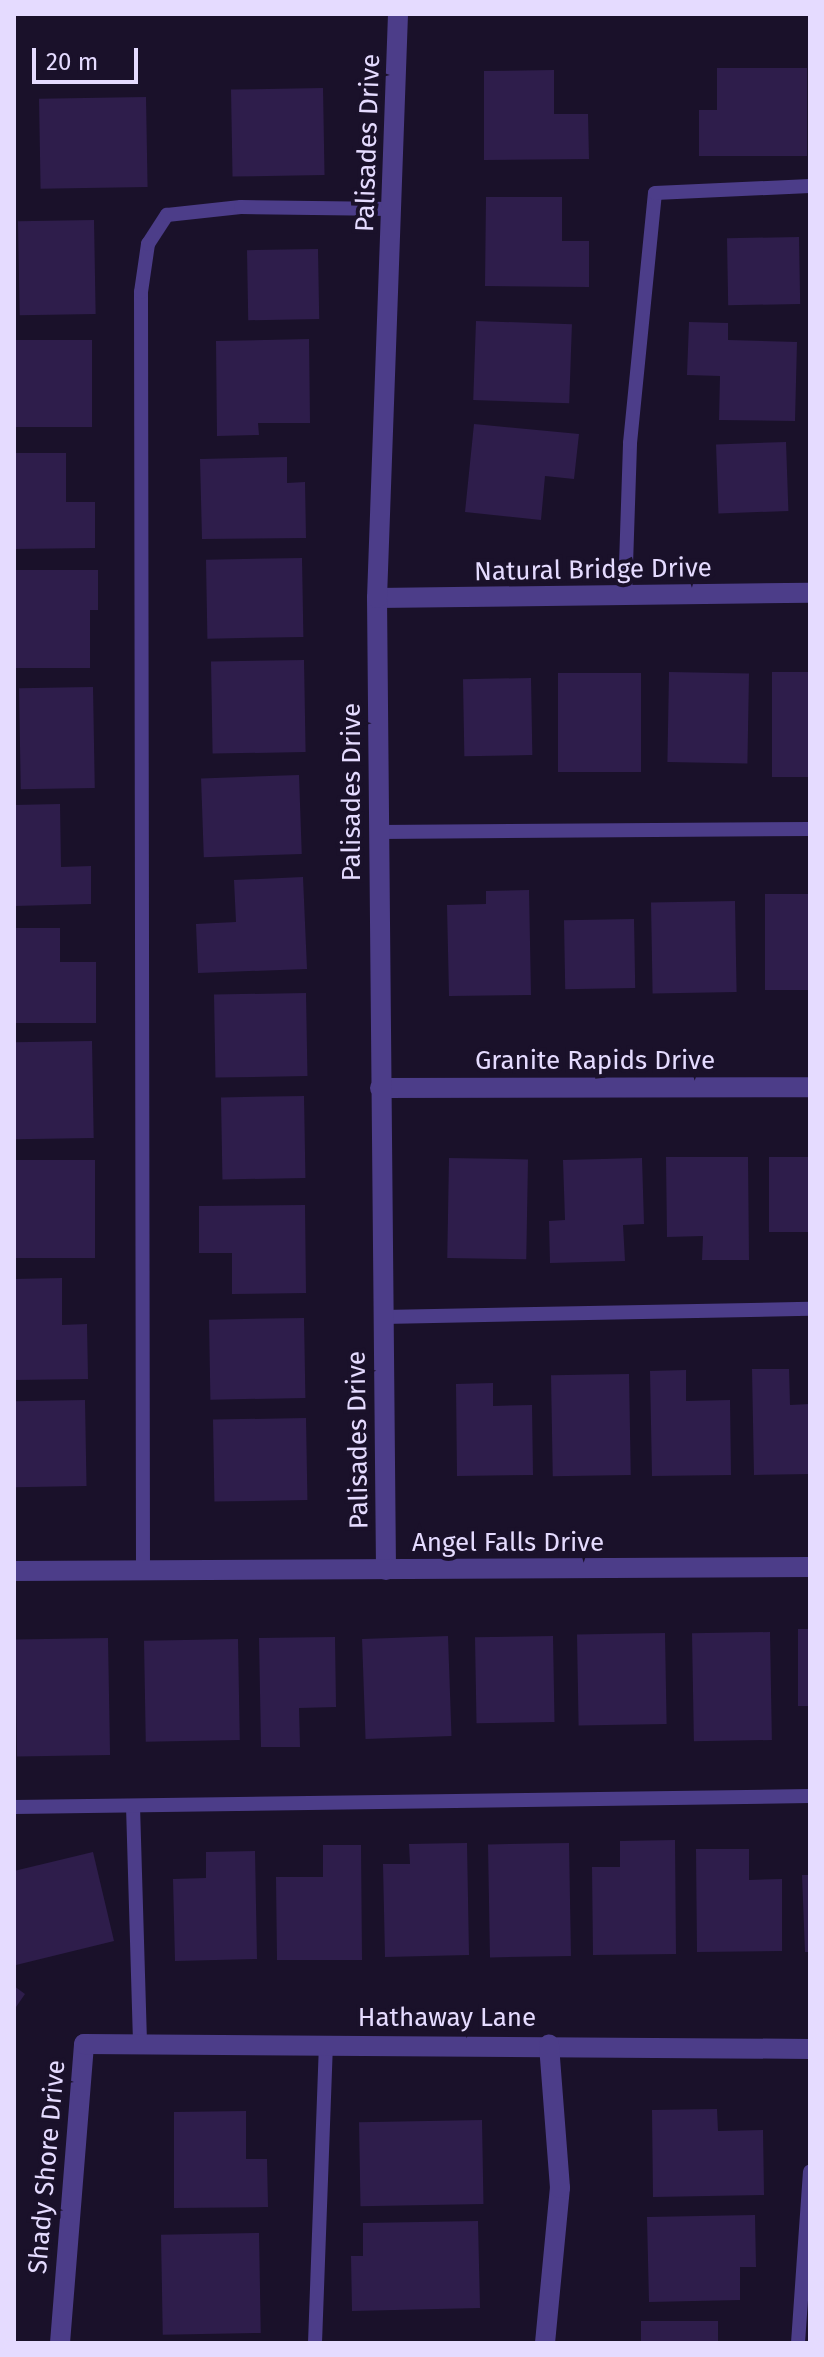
<!DOCTYPE html>
<html>
<head>
<meta charset="utf-8">
<style>
	body { margin:0 }
	#map { position:relative; width:824px; height:2357px; overflow:hidden; background:#1a112a; font-family:"Fira Sans",sans-serif }
	div>[style] { position:absolute }
	.building>* { inset:0; background:#2e1d4b; transform-origin:0 0 }
	.service>* { height:14px; margin:-7px; padding:0 7px; transform-origin:7px; border-radius:7px; background:#4c3d89 }
	.minor>* { height:20px; margin:-10px; padding:0 10px; transform-origin:10px; border-radius:10px; background:#4c3d89 }
	span { translate:-50% -50%; white-space:nowrap; text-align:center; line-height:1.15; -webkit-text-stroke:8px #1a112a; paint-order:stroke }
	.street-label { font-size:26px; color:#e5dbff }
	.frame { position:absolute; inset:0; border:16px solid #e5dbff; pointer-events:none }
	.scale { position:absolute; left:32px; top:48px; width:106px; height:36px; box-sizing:border-box; border:4px solid #e5dbff; border-top:0; padding-left:10px; font-size:24px; line-height:28px; white-space:nowrap; color:#e5dbff; -webkit-text-stroke:6px #1a112a; paint-order:stroke }
</style>
</head>
<body>
<div id="map">
	<div class="building">
		<div style="clip-path:polygon(717px 68px,807px 68px,807px 156px,699px 156px,699px 110px,717px 110px)"></div>
		<div style="clip-path:polygon(554px 70px,554px 114px,588px 114px,589px 159px,484px 160px,484px 71px)"></div>
		<div style="left:323px;top:88px;width:87px;height:92px;rotate:89deg"></div>
		<div style="left:146px;top:97px;width:90px;height:107px;rotate:89deg"></div>
		<div style="clip-path:polygon(486px 197px,562px 197px,562px 241px,589px 241px,589px 287px,485px 286px)"></div>
		<div style="left:94px;top:220px;width:94px;height:76px;rotate:89deg"></div>
		<div style="left:799px;top:237px;width:67px;height:72px;rotate:89deg"></div>
		<div style="left:318px;top:249px;width:70px;height:71px;rotate:89deg"></div>
		<div style="left:476px;top:321px;width:96px;height:79px;rotate:2deg"></div>
		<div style="clip-path:polygon(689px 322px,728px 323px,728px 340px,797px 342px,795px 421px,719px 420px,720px 376px,687px 375px)"></div>
		<div style="clip-path:polygon(309px 339px,310px 423px,258px 423px,259px 435px,217px 436px,216px 341px)"></div>
		<div style="left:14px;top:340px;width:78px;height:87px"></div>
		<div style="clip-path:polygon(474px 424px,579px 434px,574px 479px,545px 476px,541px 520px,465px 512px)"></div>
		<div style="left:786px;top:442px;width:69px;height:70px;rotate:88deg"></div>
		<div style="clip-path:polygon(14px 453px,66px 453px,66px 502px,95px 502px,95px 548px,14px 549px)"></div>
		<div style="clip-path:polygon(287px 457px,287px 483px,305px 482px,306px 538px,202px 539px,200px 459px)"></div>
		<div style="left:302px;top:558px;width:79px;height:96px;rotate:89deg"></div>
		<div style="clip-path:polygon(14px 570px,98px 570px,98px 610px,90px 610px,90px 668px,14px 668px)"></div>
		<div style="left:304px;top:660px;width:92px;height:93px;rotate:89deg"></div>
		<div style="left:669px;top:672px;width:80px;height:90px;rotate:1deg"></div>
		<div style="left:772px;top:672px;width:38px;height:105px"></div>
		<div style="left:641px;top:673px;width:99px;height:83px;rotate:90deg"></div>
		<div style="left:531px;top:678px;width:77px;height:68px;rotate:89deg"></div>
		<div style="left:93px;top:687px;width:101px;height:74px;rotate:89deg"></div>
		<div style="left:299px;top:775px;width:79px;height:98px;rotate:88deg"></div>
		<div style="clip-path:polygon(60px 804px,61px 867px,91px 866px,91px 904px,14px 906px,14px 805px)"></div>
		<div style="clip-path:polygon(303px 877px,307px 969px,198px 973px,196px 924px,236px 922px,234px 880px)"></div>
		<div style="clip-path:polygon(529px 890px,531px 995px,449px 996px,447px 905px,486px 904px,486px 891px)"></div>
		<div style="left:810px;top:894px;width:96px;height:45px;rotate:90deg"></div>
		<div style="left:735px;top:901px;width:91px;height:84px;rotate:89deg"></div>
		<div style="left:634px;top:919px;width:69px;height:70px;rotate:89deg"></div>
		<div style="clip-path:polygon(14px 928px,60px 928px,60px 962px,96px 962px,96px 1023px,14px 1023px)"></div>
		<div style="left:306px;top:993px;width:83px;height:92px;rotate:89deg"></div>
		<div style="left:92px;top:1041px;width:97px;height:78px;rotate:89deg"></div>
		<div style="left:304px;top:1096px;width:82px;height:83px;rotate:89deg"></div>
		<div style="clip-path:polygon(666px 1157px,748px 1157px,749px 1260px,702px 1260px,703px 1236px,667px 1237px)"></div>
		<div style="left:769px;top:1157px;width:41px;height:75px"></div>
		<div style="left:449px;top:1158px;width:79px;height:100px;rotate:1deg"></div>
		<div style="clip-path:polygon(642px 1158px,644px 1224px,623px 1225px,625px 1261px,550px 1263px,549px 1221px,565px 1220px,563px 1160px)"></div>
		<div style="left:14px;top:1160px;width:81px;height:98px"></div>
		<div style="clip-path:polygon(305px 1205px,306px 1293px,232px 1294px,232px 1253px,199px 1253px,199px 1206px)"></div>
		<div style="clip-path:polygon(62px 1278px,62px 1325px,87px 1324px,88px 1379px,14px 1380px,14px 1279px)"></div>
		<div style="left:304px;top:1318px;width:80px;height:95px;rotate:89deg"></div>
		<div style="clip-path:polygon(752px 1369px,789px 1369px,790px 1405px,810px 1404px,810px 1474px,754px 1475px)"></div>
		<div style="clip-path:polygon(686px 1370px,686px 1401px,730px 1400px,731px 1475px,652px 1476px,650px 1371px)"></div>
		<div style="left:629px;top:1374px;width:101px;height:78px;rotate:89deg"></div>
		<div style="clip-path:polygon(493px 1383px,493px 1406px,532px 1405px,533px 1475px,457px 1476px,456px 1384px)"></div>
		<div style="left:85px;top:1400px;width:86px;height:71px;rotate:89deg"></div>
		<div style="left:306px;top:1418px;width:82px;height:93px;rotate:89deg"></div>
		<div style="left:798px;top:1629px;width:12px;height:77px"></div>
		<div style="left:770px;top:1632px;width:108px;height:78px;rotate:89deg"></div>
		<div style="left:665px;top:1633px;width:91px;height:88px;rotate:89deg"></div>
		<div style="left:448px;top:1636px;width:100px;height:86px;rotate:88deg"></div>
		<div style="left:553px;top:1636px;width:86px;height:78px;rotate:89deg"></div>
		<div style="clip-path:polygon(335px 1637px,336px 1707px,299px 1708px,300px 1747px,261px 1747px,259px 1638px)"></div>
		<div style="left:108px;top:1638px;width:117px;height:93px;rotate:89deg"></div>
		<div style="left:238px;top:1639px;width:101px;height:94px;rotate:89deg"></div>
		<div style="clip-path:polygon(675px 1840px,676px 1954px,593px 1955px,592px 1867px,620px 1867px,620px 1841px)"></div>
		<div style="clip-path:polygon(467px 1843px,469px 1955px,385px 1957px,383px 1864px,410px 1864px,409px 1844px)"></div>
		<div style="left:569px;top:1843px;width:113px;height:81px;rotate:89deg"></div>
		<div style="clip-path:polygon(323px 1845px,361px 1845px,362px 1960px,277px 1960px,276px 1877px,323px 1877px)"></div>
		<div style="clip-path:polygon(696px 1849px,749px 1849px,749px 1880px,782px 1879px,782px 1951px,697px 1952px)"></div>
		<div style="clip-path:polygon(255px 1851px,257px 1959px,175px 1961px,173px 1879px,206px 1878px,206px 1852px)"></div>
		<div style="clip-path:polygon(93px 1852px,114px 1941px,16px 1965px,14px 1871px)"></div>
		<div style="clip-path:polygon(802px 1875px,810px 1875px,810px 1952px,805px 1952px)"></div>
		<div style="clip-path:polygon(14px 1986px,25px 1994px,14px 2010px)"></div>
		<div style="clip-path:polygon(717px 2109px,718px 2131px,763px 2130px,764px 2195px,653px 2197px,652px 2110px)"></div>
		<div style="clip-path:polygon(246px 2111px,246px 2159px,267px 2159px,268px 2207px,174px 2208px,174px 2112px)"></div>
		<div style="left:482px;top:2120px;width:84px;height:123px;rotate:89deg"></div>
		<div style="clip-path:polygon(755px 2215px,756px 2267px,740px 2267px,740px 2300px,649px 2302px,647px 2217px)"></div>
		<div style="clip-path:polygon(478px 2221px,480px 2308px,352px 2311px,351px 2256px,363px 2256px,363px 2223px)"></div>
		<div style="left:259px;top:2233px;width:100px;height:98px;rotate:89deg"></div>
		<div style="left:641px;top:2321px;width:77px;height:22px"></div>
	</div>
	<div class="service">
		<div style="left:625px;top:595px;width:152px;rotate:-88.1deg"></div>
		<div style="left:630px;top:443px;width:251px;rotate:-84.3deg"></div>
		<div style="left:655px;top:193px;width:155px;rotate:-2.6deg"></div>
		<div style="left:379px;top:832px;width:431px;rotate:-0.4deg"></div>
		<div style="left:383px;top:1317px;width:427px;rotate:-1.1deg"></div>
		<div style="left:143px;top:1571px;width:1279px;rotate:-90.09deg"></div>
		<div style="left:141px;top:292px;width:49px;rotate:-81.7deg"></div>
		<div style="left:148px;top:244px;width:35px;rotate:-57deg"></div>
		<div style="left:167px;top:215px;width:74px;rotate:-6.2deg"></div>
		<div style="left:241px;top:207px;width:151px;rotate:0.8deg"></div>
		<div style="left:133px;top:1806px;width:238px;rotate:88.3deg"></div>
		<div style="left:14px;top:1807px;width:796px;rotate:-0.79deg"></div>
		<div style="left:315px;top:2343px;width:299px;rotate:-87.9deg"></div>
		<div style="left:798px;top:2343px;width:172px;rotate:-86deg"></div>
	</div>
	<div class="minor">
		<div style="left:377px;top:598px;width:433px;rotate:-0.7deg"></div>
		<div style="left:380px;top:1088px;width:430px;rotate:-0.1deg"></div>
		<div style="left:386px;top:1570px;width:972px;rotate:-90.53deg"></div>
		<div style="left:377px;top:598px;width:584px;rotate:-87.94deg"></div>
		<div style="left:14px;top:1571px;width:796px;rotate:-0.29deg"></div>
		<div style="left:60px;top:2343px;width:300px;rotate:-85.4deg"></div>
		<div style="left:84px;top:2044px;width:726px;rotate:0.39deg"></div>
		<div style="left:545px;top:2343px;width:156px;rotate:-84.5deg"></div>
		<div style="left:560px;top:2188px;width:144px;rotate:-94.4deg"></div>
	</div>
	<div class="street-label">
		<span style="left:368px;top:143px;rotate:-88deg">Palisades Drive</span>
		<span style="left:593px;top:570px;rotate:-1deg">Natural Bridge Drive</span>
		<span style="left:352px;top:792px;rotate:-90deg">Palisades Drive</span>
		<span style="left:595px;top:1061px">Granite Rapids Drive</span>
		<span style="left:358px;top:1440px;rotate:-91deg">Palisades Drive</span>
		<span style="left:508px;top:1543px">Angel Falls Drive</span>
		<span style="left:447px;top:2018px">Hathaway Lane</span>
		<span style="left:47px;top:2167px;rotate:-85deg">Shady Shore Drive</span>
	</div>
	<div class="frame"></div>
	<div class="scale">20 m</div>
</div>
</body>
</html>
